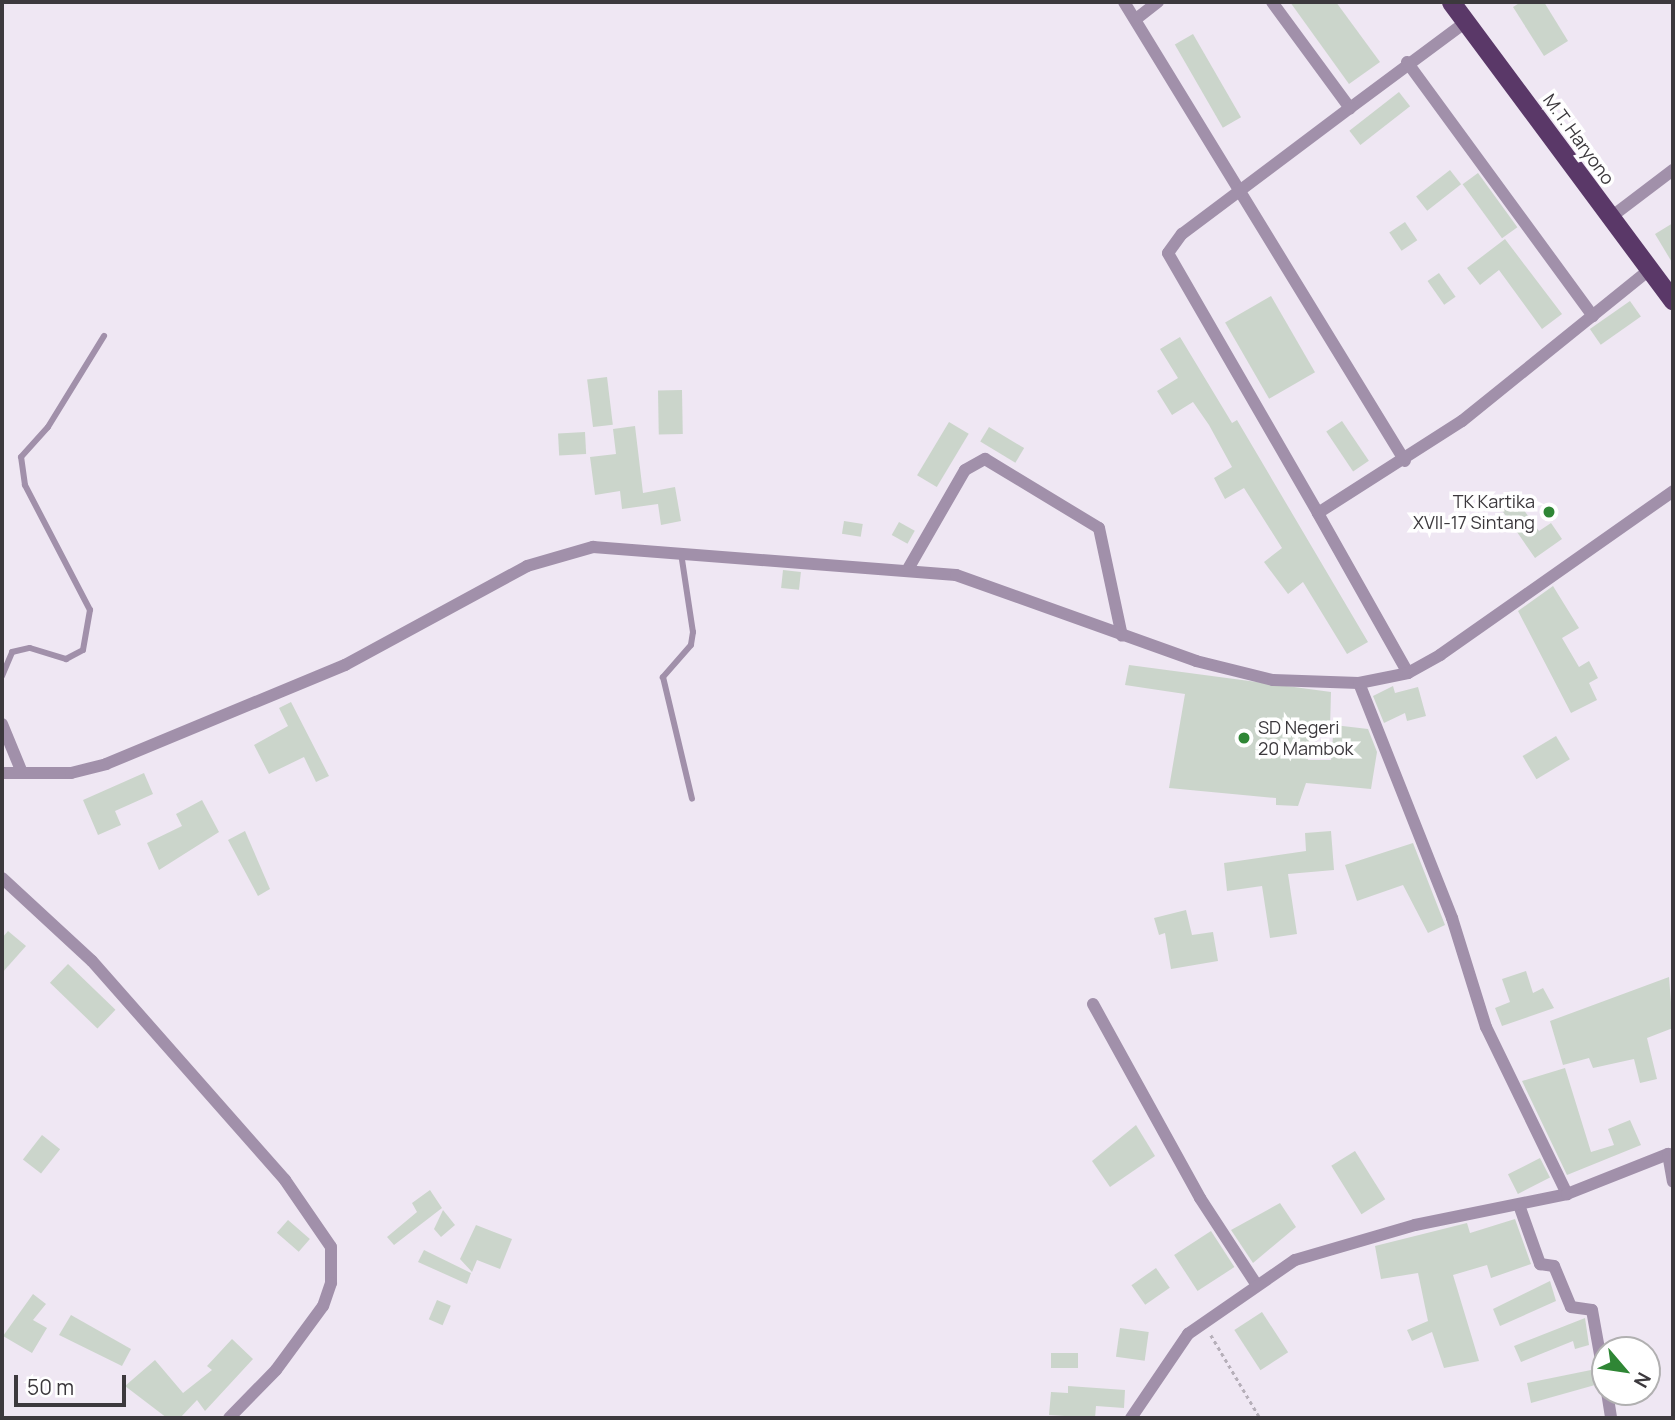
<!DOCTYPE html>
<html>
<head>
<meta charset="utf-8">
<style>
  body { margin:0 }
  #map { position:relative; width:1675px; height:1420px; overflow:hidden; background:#efe7f3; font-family:Manrope,sans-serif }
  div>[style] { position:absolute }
  .building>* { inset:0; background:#cbd5cb; transform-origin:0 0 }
  .path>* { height:2.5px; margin-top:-1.25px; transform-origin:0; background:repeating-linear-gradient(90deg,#b6afb9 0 3.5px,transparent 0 7px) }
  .service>* { height:6px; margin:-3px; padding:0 3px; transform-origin:3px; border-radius:3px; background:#a190aa }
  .minor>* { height:12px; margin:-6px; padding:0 6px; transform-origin:6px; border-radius:6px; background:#a190aa }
  .trunk>* { height:19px; margin:-9.5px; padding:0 9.5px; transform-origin:9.5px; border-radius:9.5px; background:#5a3868 }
  .dots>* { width:19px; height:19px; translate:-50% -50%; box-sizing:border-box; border:4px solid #fff; border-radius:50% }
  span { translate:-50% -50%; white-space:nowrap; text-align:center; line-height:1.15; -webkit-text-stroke:7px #fff; paint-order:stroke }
  .street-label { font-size:18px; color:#3c393d }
  .poi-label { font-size:18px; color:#3c393d }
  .right { translate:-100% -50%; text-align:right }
  .left { translate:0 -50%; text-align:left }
  .frame { position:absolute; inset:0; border:4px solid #3c393d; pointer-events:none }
  .north { position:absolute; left:1591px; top:1336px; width:70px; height:70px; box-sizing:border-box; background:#fff; border:2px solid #b1b0b1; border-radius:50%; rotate:119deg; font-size:19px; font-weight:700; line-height:28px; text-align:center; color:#3c393d }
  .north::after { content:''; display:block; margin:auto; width:24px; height:32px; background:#2f8635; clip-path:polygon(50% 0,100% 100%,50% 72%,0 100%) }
  .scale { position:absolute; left:14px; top:1375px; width:112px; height:32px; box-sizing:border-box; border:4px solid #3c393d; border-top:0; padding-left:9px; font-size:21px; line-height:24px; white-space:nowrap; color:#3c393d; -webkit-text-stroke:5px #fff; paint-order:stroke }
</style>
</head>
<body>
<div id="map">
  <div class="building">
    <i style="clip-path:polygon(1290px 2px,1336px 2px,1380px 62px,1349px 84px)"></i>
    <i style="clip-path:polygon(1521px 2px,1544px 2px,1568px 41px,1544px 56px,1513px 7px)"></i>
    <i style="left:1193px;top:34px;width:96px;height:21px;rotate:60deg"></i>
    <i style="left:1399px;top:92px;width:18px;height:63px;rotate:52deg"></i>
    <i style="left:1450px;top:170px;width:18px;height:43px;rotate:52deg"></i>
    <i style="left:1478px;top:173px;width:67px;height:19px;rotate:54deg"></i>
    <i style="left:1405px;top:222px;width:22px;height:19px;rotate:56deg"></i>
    <i style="clip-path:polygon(1673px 223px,1673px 264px,1655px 234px)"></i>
    <i style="clip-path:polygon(1505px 239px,1562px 314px,1542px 329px,1499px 270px,1480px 285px,1467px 268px)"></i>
    <i style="left:1439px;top:273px;width:29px;height:14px;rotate:55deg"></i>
    <i style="left:1271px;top:296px;width:88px;height:53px;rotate:60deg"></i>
    <i style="left:1630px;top:301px;width:19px;height:49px;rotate:55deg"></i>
    <i style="clip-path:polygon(1180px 337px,1232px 423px,1237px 420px,1368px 642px,1347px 654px,1303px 582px,1288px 594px,1264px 562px,1282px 548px,1244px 488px,1225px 499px,1214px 478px,1232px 467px,1209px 425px,1193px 402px,1172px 415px,1157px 391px,1178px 378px,1160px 349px)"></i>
    <i style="left:607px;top:377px;width:48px;height:20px;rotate:83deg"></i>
    <i style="left:682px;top:390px;width:44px;height:24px;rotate:89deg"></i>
    <i style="left:1342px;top:421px;width:48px;height:19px;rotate:56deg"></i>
    <i style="left:949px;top:422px;width:23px;height:62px;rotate:31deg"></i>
    <i style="clip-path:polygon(635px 426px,643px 493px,675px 487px,681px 521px,661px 525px,658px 504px,622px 509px,620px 491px,595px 495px,590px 457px,616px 454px,613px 429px)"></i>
    <i style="left:989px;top:427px;width:41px;height:17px;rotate:31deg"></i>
    <i style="left:585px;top:432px;width:22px;height:27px;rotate:87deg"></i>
    <i style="clip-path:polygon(1516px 499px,1539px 531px,1551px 523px,1562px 539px,1535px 558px,1501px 509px)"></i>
    <i style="left:844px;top:521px;width:19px;height:13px;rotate:9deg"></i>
    <i style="left:899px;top:522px;width:18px;height:15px;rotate:29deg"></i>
    <i style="left:783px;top:570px;width:18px;height:18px;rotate:6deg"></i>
    <i style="clip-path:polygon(1553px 586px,1579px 628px,1562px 638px,1579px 667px,1589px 661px,1598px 678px,1589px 683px,1597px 700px,1571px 713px,1518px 611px)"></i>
    <i style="clip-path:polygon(1129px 665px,1331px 692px,1330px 730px,1310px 730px,1308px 760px,1331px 760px,1334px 725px,1368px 729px,1377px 752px,1371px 789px,1306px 783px,1298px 806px,1276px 805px,1276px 798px,1169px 788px,1185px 694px,1125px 685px)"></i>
    <i style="clip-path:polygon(1393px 686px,1395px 693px,1418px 687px,1426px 716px,1407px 721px,1405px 713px,1384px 723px,1373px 696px)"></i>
    <i style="clip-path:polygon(291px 702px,329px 776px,316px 782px,304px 757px,269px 774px,254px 745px,288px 726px,279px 708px)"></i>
    <i style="left:1556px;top:736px;width:27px;height:39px;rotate:59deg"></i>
    <i style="clip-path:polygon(144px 773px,153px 794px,115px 811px,121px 825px,98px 835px,83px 800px)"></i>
    <i style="clip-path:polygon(202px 800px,219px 832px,159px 870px,147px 843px,182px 826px,176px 814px)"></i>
    <i style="clip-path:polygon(245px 831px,270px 889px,258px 896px,228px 840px)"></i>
    <i style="clip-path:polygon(1331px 831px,1334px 870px,1288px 874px,1297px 934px,1270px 938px,1262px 886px,1227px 891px,1224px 863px,1306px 851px,1305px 833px)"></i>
    <i style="clip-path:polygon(1413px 843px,1445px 925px,1428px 933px,1403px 885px,1357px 901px,1345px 865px)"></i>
    <i style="clip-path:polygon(1186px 910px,1192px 935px,1213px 932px,1218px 961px,1171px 969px,1165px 933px,1159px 935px,1154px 918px)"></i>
    <i style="clip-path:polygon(8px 931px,26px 946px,2px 973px,2px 938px)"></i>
    <i style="left:68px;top:964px;width:66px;height:26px;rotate:44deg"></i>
    <i style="clip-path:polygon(1526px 971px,1533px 993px,1543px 988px,1554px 1008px,1502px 1026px,1495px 1008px,1510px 1002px,1502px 979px)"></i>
    <i style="clip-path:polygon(1669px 977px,1673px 1028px,1647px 1038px,1657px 1079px,1640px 1083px,1634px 1059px,1593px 1068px,1589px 1058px,1563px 1065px,1550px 1021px)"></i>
    <i style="clip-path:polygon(1565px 1068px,1591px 1152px,1614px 1145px,1608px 1129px,1630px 1120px,1641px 1145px,1567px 1175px,1522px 1081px)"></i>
    <i style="clip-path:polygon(1136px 1125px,1155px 1156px,1110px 1187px,1092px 1161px)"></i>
    <i style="left:42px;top:1135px;width:23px;height:31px;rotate:38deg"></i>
    <i style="left:1355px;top:1151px;width:57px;height:28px;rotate:58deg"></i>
    <i style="left:1540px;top:1158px;width:22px;height:36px;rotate:63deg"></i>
    <i style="clip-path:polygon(430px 1190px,442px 1208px,394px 1245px,387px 1237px,417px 1212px,412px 1203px)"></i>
    <i style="clip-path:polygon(1280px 1203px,1296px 1227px,1253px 1263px,1231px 1230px)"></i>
    <i style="clip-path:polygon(443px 1210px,455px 1225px,441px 1237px,434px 1229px)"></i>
    <i style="clip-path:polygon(1515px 1219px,1531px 1264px,1491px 1278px,1487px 1265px,1453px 1275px,1479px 1361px,1444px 1368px,1432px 1332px,1412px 1341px,1407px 1330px,1428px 1321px,1418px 1273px,1381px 1279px,1375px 1246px,1467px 1223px,1470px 1233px)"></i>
    <i style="left:288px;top:1220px;width:29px;height:17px;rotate:41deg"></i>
    <i style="clip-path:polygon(476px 1225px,512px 1239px,500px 1269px,477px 1260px,472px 1272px,460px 1259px)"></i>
    <i style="left:1211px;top:1231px;width:43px;height:44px;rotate:57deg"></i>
    <i style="clip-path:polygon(424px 1250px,471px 1273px,467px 1284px,418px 1262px)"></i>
    <i style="left:1156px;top:1268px;width:24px;height:30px;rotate:55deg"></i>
    <i style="clip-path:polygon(1550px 1281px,1556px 1301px,1500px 1326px,1493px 1309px)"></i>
    <i style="clip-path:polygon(33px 1294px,46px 1304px,33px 1320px,47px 1328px,32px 1353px,3px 1336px)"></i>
    <i style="left:437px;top:1300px;width:15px;height:21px;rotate:23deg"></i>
    <i style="left:1262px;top:1312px;width:48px;height:33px;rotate:57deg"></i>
    <i style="clip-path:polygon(71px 1315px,131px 1349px,122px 1366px,59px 1335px)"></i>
    <i style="clip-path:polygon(1585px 1318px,1589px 1345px,1575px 1349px,1573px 1341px,1521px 1362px,1514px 1346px)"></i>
    <i style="left:1120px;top:1328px;width:29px;height:29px;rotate:8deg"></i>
    <i style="clip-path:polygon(232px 1339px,253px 1359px,205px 1411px,197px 1400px,180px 1418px,167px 1418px,125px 1386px,155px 1360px,183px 1393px,212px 1370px,207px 1366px)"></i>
    <i style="left:1051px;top:1353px;width:27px;height:15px"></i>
    <i style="clip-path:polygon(1591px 1370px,1595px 1385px,1531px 1403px,1527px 1383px)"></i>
    <i style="clip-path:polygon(1068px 1386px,1125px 1390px,1124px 1408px,1096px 1406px,1095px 1418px,1049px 1415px,1051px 1392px,1068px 1393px)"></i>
  </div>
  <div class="path">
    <i style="left:1211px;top:1335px;width:96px;rotate:59.4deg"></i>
  </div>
  <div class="service">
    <i style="left:681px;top:553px;width:80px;rotate:81.4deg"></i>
    <i style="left:693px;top:632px;width:13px;rotate:99deg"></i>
    <i style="left:691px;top:645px;width:43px;rotate:131.2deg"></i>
    <i style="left:663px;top:677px;width:125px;rotate:76.6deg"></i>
    <i style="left:2px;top:676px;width:26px;rotate:-67deg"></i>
    <i style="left:12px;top:652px;width:18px;rotate:-13deg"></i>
    <i style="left:30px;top:648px;width:38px;rotate:17deg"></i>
    <i style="left:66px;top:659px;width:19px;rotate:-28deg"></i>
    <i style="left:83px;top:650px;width:41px;rotate:-80.1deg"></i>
    <i style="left:90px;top:610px;width:141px;rotate:-117.5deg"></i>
    <i style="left:25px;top:485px;width:28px;rotate:-98deg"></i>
    <i style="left:21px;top:457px;width:40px;rotate:-48deg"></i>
    <i style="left:48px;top:427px;width:107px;rotate:-58.4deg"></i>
  </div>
  <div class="minor">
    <i style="left:1124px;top:2px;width:538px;rotate:58.53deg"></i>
    <i style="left:1272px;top:2px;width:132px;rotate:53.7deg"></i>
    <i style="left:1350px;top:108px;width:144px;rotate:-36.6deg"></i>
    <i style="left:1136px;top:19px;width:28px;rotate:-38deg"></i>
    <i style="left:1407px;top:62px;width:315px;rotate:53.8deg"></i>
    <i style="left:1611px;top:217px;width:78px;rotate:-37.2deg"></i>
    <i style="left:1318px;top:513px;width:300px;rotate:-120deg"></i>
    <i style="left:1168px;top:253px;width:24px;rotate:-54deg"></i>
    <i style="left:1182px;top:234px;width:210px;rotate:-36.9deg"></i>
    <i style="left:908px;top:569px;width:114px;rotate:-60.1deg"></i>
    <i style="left:965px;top:470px;width:23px;rotate:-29deg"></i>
    <i style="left:985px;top:459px;width:133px;rotate:31.2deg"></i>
    <i style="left:1099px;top:528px;width:110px;rotate:78deg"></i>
    <i style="left:1408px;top:673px;width:184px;rotate:-119.4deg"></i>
    <i style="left:1318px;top:513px;width:171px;rotate:-32.6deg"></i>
    <i style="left:1462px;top:421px;width:240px;rotate:-38.9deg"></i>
    <i style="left:1359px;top:683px;width:253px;rotate:68.4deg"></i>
    <i style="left:1452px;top:918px;width:114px;rotate:72.7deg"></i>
    <i style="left:1486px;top:1027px;width:186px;rotate:64.1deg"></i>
    <i style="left:2px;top:724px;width:50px;rotate:67.6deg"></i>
    <i style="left:2px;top:773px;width:69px"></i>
    <i style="left:71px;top:773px;width:36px;rotate:-14deg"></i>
    <i style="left:106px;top:764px;width:259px;rotate:-22.5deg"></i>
    <i style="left:345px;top:665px;width:207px;rotate:-28.5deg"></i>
    <i style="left:527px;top:566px;width:69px;rotate:-16.1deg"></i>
    <i style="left:593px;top:547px;width:364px;rotate:4.4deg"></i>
    <i style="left:956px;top:575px;width:255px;rotate:19.7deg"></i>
    <i style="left:1196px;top:661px;width:79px;rotate:13.9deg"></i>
    <i style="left:1273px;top:680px;width:86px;rotate:2deg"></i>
    <i style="left:1359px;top:683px;width:50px;rotate:-11.5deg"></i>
    <i style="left:1408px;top:673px;width:37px;rotate:-29deg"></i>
    <i style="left:1440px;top:655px;width:285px;rotate:-35.1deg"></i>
    <i style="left:2px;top:878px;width:122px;rotate:42.7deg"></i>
    <i style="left:92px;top:961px;width:292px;rotate:48.6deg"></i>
    <i style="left:285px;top:1180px;width:81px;rotate:55.5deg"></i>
    <i style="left:331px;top:1247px;width:36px;rotate:90deg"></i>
    <i style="left:331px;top:1283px;width:24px;rotate:109deg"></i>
    <i style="left:323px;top:1306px;width:79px;rotate:126.3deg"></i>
    <i style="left:276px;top:1370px;width:67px;rotate:134.4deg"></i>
    <i style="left:1093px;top:1004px;width:222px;rotate:61.1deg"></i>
    <i style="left:1200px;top:1198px;width:103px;rotate:56.9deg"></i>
    <i style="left:1519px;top:1205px;width:63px;rotate:70.4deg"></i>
    <i style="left:1540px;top:1264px;width:14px;rotate:8deg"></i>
    <i style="left:1554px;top:1266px;width:44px;rotate:67.5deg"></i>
    <i style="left:1571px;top:1307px;width:21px;rotate:8deg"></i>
    <i style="left:1592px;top:1310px;width:73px;rotate:79.8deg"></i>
    <i style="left:1607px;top:1392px;width:26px;rotate:81deg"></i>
    <i style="left:1131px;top:1418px;width:102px;rotate:-55.8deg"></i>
    <i style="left:1188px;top:1334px;width:130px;rotate:-34.7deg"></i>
    <i style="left:1295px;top:1260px;width:125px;rotate:-16.3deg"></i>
    <i style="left:1415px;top:1225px;width:155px;rotate:-11.5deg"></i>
    <i style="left:1567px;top:1194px;width:109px;rotate:-21.6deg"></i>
    <i style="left:1668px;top:1154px;width:28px;rotate:80deg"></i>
  </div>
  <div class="trunk">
    <i style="left:1451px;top:2px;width:372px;rotate:53.4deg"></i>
  </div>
  <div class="dots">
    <i style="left:1549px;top:512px;background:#2f8635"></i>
    <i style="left:1244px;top:738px;background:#2f8635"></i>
  </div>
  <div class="street-label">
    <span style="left:1579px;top:139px;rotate:54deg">M.T. Haryono</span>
  </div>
  <div class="poi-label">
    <span class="right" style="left:1535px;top:512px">TK Kartika<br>XVII-17 Sintang</span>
    <span class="left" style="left:1258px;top:738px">SD Negeri<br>20 Mambok</span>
  </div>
  <div class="frame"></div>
  <div class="north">N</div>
  <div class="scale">50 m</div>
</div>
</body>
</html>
